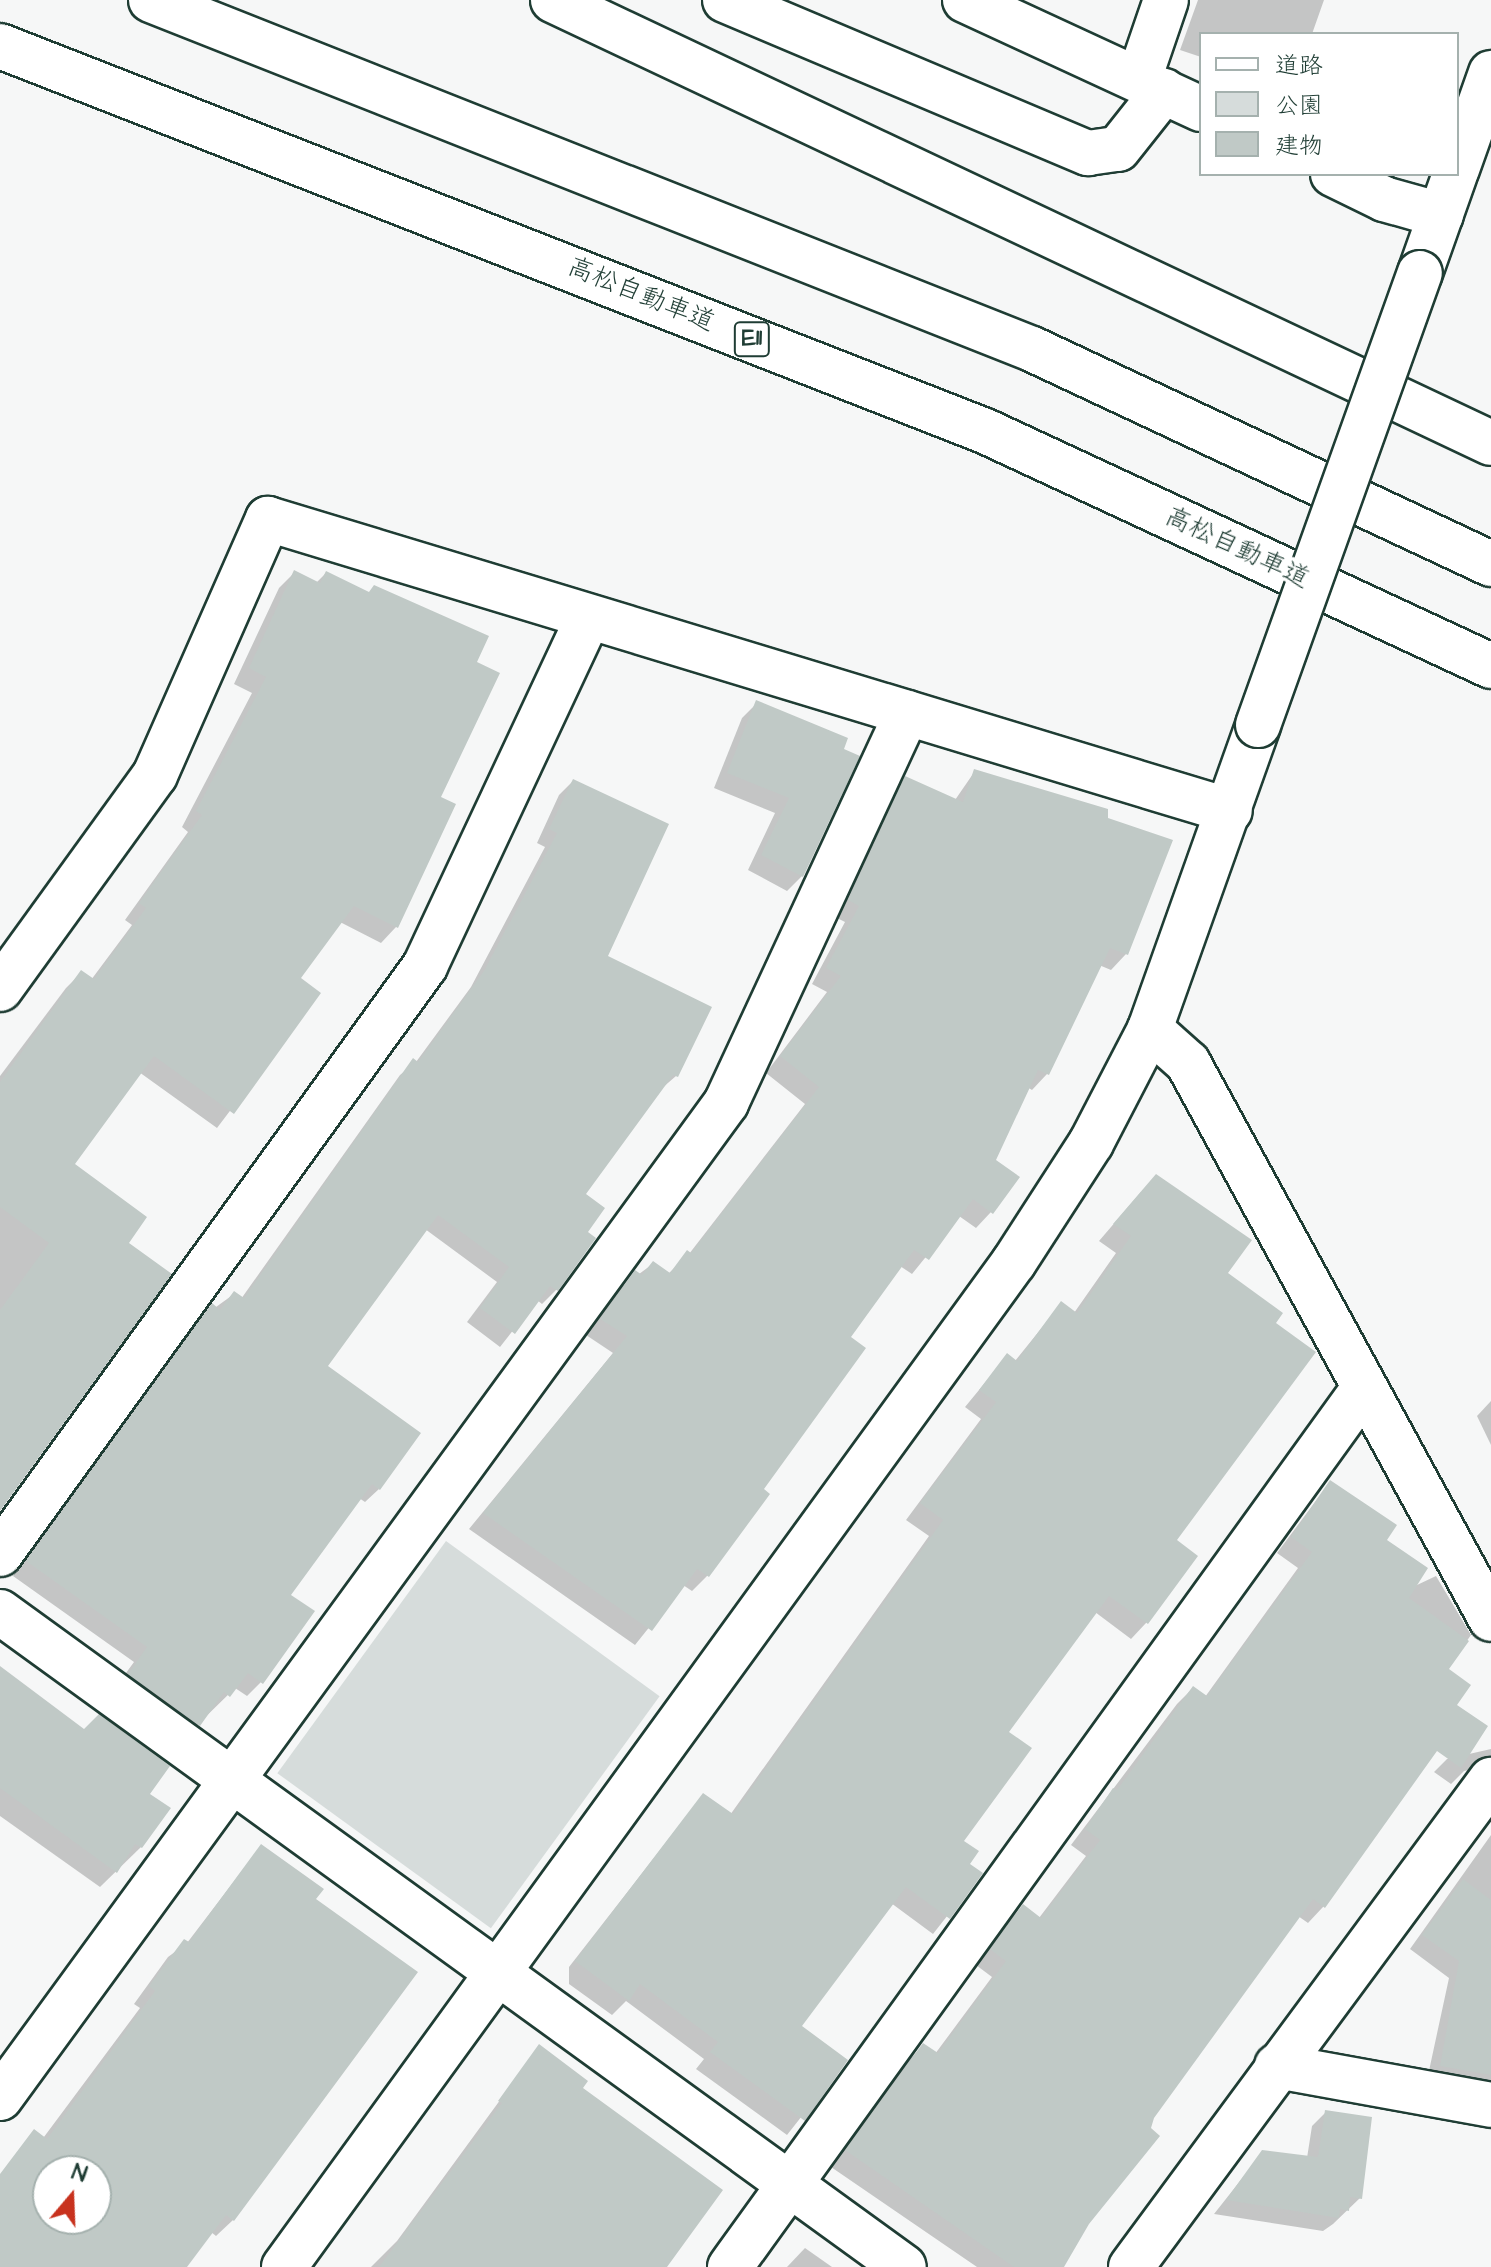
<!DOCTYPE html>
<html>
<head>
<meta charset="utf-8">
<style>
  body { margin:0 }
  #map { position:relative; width:1491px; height:2267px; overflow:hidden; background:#f6f7f7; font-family:"Architects Daughter","Klee One",sans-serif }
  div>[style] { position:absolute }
  .green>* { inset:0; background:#d6dcdb; transform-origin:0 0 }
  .shadow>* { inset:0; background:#0003 }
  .building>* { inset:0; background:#c0c9c6 }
  .roads { filter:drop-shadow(2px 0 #1f3d34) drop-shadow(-2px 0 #1f3d34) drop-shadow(0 2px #1f3d34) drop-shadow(0 -2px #1f3d34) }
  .minor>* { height:44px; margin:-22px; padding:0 22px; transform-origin:22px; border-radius:22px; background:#fff }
  .tertiary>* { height:44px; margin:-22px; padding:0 22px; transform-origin:22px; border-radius:22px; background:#fff }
  .motorway>* { height:44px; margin:-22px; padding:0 22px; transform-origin:22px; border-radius:22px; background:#fff }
  .bridges { filter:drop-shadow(2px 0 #1f3d34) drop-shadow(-2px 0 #1f3d34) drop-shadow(0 2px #1f3d34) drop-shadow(0 -2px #1f3d34) }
  .tertiary-bridge>* { height:44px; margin:-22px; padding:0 22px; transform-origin:22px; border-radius:22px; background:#fff }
  span { translate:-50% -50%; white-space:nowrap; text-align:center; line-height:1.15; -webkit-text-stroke:7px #fff; paint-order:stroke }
  .shield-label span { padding:2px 6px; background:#fff; border:2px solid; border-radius:6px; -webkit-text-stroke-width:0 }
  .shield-label { font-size:24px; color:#1f3d34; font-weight:700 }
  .street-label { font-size:26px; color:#1f3d34 }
  .legend { position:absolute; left:1199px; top:32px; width:260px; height:144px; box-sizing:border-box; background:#fff; border:2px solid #a5b1ae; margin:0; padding:10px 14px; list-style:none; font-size:24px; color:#1f3d34 }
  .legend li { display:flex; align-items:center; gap:16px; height:40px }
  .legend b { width:40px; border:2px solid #a5b1ae }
  .north { position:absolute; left:32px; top:2155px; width:80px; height:80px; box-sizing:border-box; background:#fff; border:2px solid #a5b1ae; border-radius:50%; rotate:19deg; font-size:22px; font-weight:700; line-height:32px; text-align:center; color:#1f3d34 }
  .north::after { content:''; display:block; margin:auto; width:28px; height:36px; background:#c8321e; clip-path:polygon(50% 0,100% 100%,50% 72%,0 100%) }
</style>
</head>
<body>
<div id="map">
  <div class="green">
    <i style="left:446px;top:1541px;width:264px;height:287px;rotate:36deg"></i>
  </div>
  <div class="shadow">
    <i style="clip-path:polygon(1198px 0,1324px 0,1312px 34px,1201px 34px,1201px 57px,1180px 50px)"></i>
    <i style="clip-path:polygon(295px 572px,316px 583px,326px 573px,474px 663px,438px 798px,453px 805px,396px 927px,381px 943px,340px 922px,298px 979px,319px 993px,217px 1128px,139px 1072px,72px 1165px,126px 1243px,0 1508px,0 1076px,66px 988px,81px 973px,91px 980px,132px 925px,125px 920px,188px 832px,182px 827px,252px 693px,234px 684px,279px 588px)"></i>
    <i style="clip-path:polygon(757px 703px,845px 739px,802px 876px,787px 891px,748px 870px,775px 813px,714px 788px,742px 718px)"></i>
    <i style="clip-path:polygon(975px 771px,1126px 954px,1111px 970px,1099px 965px,1047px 1074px,1032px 1090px,1027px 1087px,993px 1161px,991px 1212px,976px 1228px,959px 1216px,912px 1274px,900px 1266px,848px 1337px,761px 1489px,767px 1494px,707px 1576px,692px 1591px,683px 1585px,635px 1645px,469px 1529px,613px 1353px,586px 1335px,620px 1288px,654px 1263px,668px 1274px,689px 1254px,805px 1104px,766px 1073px,827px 992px,812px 984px,845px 922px,833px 916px,890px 794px,906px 778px,955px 800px)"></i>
    <i style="clip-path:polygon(573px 781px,605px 956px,676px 1076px,661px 1089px,584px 1195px,586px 1232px,594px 1239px,556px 1290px,542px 1304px,537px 1300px,500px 1347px,467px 1322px,497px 1282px,425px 1229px,325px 1366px,379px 1489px,365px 1502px,359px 1498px,288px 1595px,261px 1682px,247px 1696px,235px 1688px,184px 1738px,115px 1688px,134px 1662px,13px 1576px,198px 1320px,234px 1294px,241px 1299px,400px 1075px,416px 1062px,471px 987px,545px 847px,537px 843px,559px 795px)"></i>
    <i style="clip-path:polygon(1141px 1192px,1225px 1273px,1174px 1541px,1146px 1623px,1131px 1639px,1095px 1612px,1007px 1732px,962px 1841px,967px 1864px,980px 1874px,933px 1934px,891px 1903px,800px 2027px,846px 2060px,787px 2135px,696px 2069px,704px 2059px,626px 2001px,612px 2015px,569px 1984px,569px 1967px,703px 1795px,730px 1815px,929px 1536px,906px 1520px,981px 1419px,965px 1407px,1007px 1356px,1015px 1361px,1061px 1304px,1074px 1313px,1116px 1253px,1099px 1241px)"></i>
    <i style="clip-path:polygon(1491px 1401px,1491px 1445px,1477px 1416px)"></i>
    <i style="clip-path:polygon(1330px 1482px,1324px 1629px,1436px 1576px,1471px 1635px,1446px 1670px,1453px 1700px,1426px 1764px,1323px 1907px,1308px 1923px,1298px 1916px,1152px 2117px,1061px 2267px,977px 2267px,831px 2167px,908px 2061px,924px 2045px,935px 2054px,992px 1977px,976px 1965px,1008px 1922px,1023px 1906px,1039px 1918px,1086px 1856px,1071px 1845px,1177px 1704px,1193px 1688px,1205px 1697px,1298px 1568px,1277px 1553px)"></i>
    <i style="clip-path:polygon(0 1669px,141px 1847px,100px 1887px,0 1816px)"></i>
    <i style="clip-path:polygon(1491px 1749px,1491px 1777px,1480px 1768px,1464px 1771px,1451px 1784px,1434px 1772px,1447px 1759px)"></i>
    <i style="clip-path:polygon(1491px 1835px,1491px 2090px,1427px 2080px,1449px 1978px,1410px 1949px)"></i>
    <i style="clip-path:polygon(evenodd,261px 1846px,314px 1900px,233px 2220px,216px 2236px,211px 2232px,185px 2267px,0 2267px,0 2196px,140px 2008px,134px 2004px,168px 1957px,187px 1943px,261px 1846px,48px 2171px,96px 2171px,96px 2219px,48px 2219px,48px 2171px)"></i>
    <i style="clip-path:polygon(539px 2047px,580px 2088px,664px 2267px,371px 2267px,397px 2241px)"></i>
    <i style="clip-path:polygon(1326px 2112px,1360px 2198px,1333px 2224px,1323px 2231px,1214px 2214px,1263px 2152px,1307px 2158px,1312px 2126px)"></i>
    <i style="clip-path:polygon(805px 2248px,832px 2267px,787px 2267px)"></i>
  </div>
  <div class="building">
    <i style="clip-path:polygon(294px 570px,320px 583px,326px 571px,369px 592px,374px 585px,489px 636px,477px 662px,500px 673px,441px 797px,456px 804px,398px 928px,354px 906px,301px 978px,321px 993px,234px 1114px,154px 1056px,75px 1164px,147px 1217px,129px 1243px,172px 1274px,0 1511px,0 1310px,49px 1243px,0 1207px,0 1082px,81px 970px,94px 979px,146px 908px,139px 903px,202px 815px,196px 811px,266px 677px,249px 668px)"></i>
    <i style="clip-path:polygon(756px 700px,848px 738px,844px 749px,860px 756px,803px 877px,761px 855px,789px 798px,727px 773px)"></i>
    <i style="clip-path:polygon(974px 769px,1108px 809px,1108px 818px,1173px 840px,1128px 955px,1110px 948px,1049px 1075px,1038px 1070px,996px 1160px,1020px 1177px,993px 1214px,973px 1199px,929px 1260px,914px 1250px,851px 1337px,866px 1348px,764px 1489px,770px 1494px,709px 1577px,697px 1569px,652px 1631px,483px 1513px,627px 1336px,600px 1319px,635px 1270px,642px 1275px,653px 1261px,670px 1273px,687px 1250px,691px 1253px,819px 1087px,780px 1056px,841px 976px,826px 968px,859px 906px,848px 900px,905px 776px,963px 802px)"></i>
    <i style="clip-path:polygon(573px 779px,669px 824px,608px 956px,712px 1007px,678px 1077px,673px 1075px,586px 1194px,605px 1208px,588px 1232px,596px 1238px,558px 1291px,550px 1286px,515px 1334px,480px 1308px,509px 1267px,438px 1215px,328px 1366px,421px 1433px,380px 1490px,372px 1484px,291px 1595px,315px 1611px,263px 1684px,248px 1673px,230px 1697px,224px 1692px,200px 1726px,128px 1674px,147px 1647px,26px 1561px,212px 1303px,220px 1310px,234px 1291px,244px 1298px,413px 1058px,418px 1062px,484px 971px,557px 833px,549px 829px)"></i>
    <i style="clip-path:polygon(1156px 1174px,1252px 1240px,1228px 1273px,1283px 1313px,1276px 1323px,1316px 1352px,1177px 1540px,1198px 1556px,1148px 1624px,1109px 1596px,1009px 1732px,1032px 1748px,964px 1841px,979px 1851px,970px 1864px,983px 1873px,950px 1919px,906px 1887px,802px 2026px,848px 2060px,805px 2121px,710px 2052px,718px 2042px,640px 1984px,629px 2001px,575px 1961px,703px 1793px,733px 1814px,943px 1520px,920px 1503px,996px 1402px,979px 1390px,1007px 1353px,1017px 1361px,1061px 1301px,1077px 1313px,1131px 1236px,1113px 1224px)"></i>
    <i style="clip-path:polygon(1330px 1480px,1397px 1525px,1387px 1540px,1428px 1568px,1409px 1598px,1469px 1641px,1449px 1669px,1471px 1685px,1457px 1705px,1488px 1726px,1461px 1768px,1437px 1751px,1325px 1908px,1313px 1899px,1154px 2118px,1151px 2128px,1160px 2136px,1089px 2224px,1064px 2267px,1014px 2267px,845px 2150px,923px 2043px,938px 2053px,1006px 1961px,990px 1949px,1023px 1904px,1041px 1918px,1100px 1840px,1085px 1829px,1113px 1788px,1117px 1790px,1193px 1686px,1207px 1696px,1312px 1552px,1291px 1537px)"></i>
    <i style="clip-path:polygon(0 1666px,84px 1729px,99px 1714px,170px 1766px,150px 1794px,171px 1808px,142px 1848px,135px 1844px,117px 1873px,0 1788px)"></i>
    <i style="clip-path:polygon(evenodd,261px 1844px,324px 1889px,316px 1899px,418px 1972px,234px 2221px,226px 2215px,187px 2267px,0 2267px,0 2174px,34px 2129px,47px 2139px,155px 1991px,149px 1986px,184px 1939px,189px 1942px,261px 1844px,48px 2171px,96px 2171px,96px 2219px,48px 2219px,48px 2171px)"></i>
    <i style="clip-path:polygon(1463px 1879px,1491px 1900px,1491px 2075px,1440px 2066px,1459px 1961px,1422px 1935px)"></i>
    <i style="clip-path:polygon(539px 2044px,588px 2081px,583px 2088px,723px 2190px,667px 2267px,379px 2267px,502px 2103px,498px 2101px)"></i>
    <i style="clip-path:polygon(1325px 2110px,1372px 2117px,1362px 2199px,1350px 2197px,1349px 2211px,1340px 2209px,1339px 2218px,1226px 2200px,1262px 2150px,1318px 2157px)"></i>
  </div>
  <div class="roads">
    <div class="minor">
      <i style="left:725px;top:0;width:394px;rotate:22.9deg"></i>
      <i style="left:1088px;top:153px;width:30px;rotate:-8deg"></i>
      <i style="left:1118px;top:149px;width:74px;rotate:-51.6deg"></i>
      <i style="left:965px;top:0;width:260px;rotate:24.8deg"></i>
      <i style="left:1139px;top:79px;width:83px;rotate:-71.1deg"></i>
      <i style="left:1333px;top:174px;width:57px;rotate:26.1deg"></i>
      <i style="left:1384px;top:199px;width:59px;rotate:15.7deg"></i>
      <i style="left:0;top:989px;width:264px;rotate:-54.1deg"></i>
      <i style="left:155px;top:775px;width:280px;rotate:-66.2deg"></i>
      <i style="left:268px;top:519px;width:1005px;rotate:16.88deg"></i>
      <i style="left:1150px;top:1029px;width:51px;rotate:41.8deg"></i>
      <i style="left:1188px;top:1063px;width:633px;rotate:61.41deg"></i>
      <i style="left:0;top:1554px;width:726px;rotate:-54.14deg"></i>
      <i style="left:425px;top:966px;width:384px;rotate:-64.9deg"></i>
      <i style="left:0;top:1612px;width:1116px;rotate:35.93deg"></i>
      <i style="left:1277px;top:2066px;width:218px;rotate:10.3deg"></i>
      <i style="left:0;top:2098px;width:1232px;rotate:-53.88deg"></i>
      <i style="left:726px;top:1103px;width:430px;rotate:-65.1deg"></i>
      <i style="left:730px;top:2267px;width:1080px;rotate:-54.19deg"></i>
      <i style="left:1131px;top:2267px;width:606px;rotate:-53.53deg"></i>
    </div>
    <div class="tertiary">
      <i style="left:553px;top:0;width:1037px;rotate:25.28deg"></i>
      <i style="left:1457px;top:169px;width:102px;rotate:-70.5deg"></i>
      <i style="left:1420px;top:273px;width:105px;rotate:-70.5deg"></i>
      <i style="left:284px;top:2267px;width:1242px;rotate:-54.01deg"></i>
      <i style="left:1014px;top:1262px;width:142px;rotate:-57.1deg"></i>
      <i style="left:1091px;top:1143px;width:128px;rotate:-62.6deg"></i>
      <i style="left:1150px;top:1029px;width:323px;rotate:-70.4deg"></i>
    </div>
    <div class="motorway">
      <i style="left:151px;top:0;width:948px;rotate:21.61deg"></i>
      <i style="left:1032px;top:349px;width:507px;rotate:25.1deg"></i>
      <i style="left:0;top:46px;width:1058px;rotate:21.35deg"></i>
      <i style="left:985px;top:431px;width:558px;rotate:24.91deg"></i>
    </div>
  </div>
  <div class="bridges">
    <div class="tertiary-bridge">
      <i style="left:1258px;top:725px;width:480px;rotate:-70.3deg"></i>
    </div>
  </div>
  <div class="shield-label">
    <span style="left:752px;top:339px">E11</span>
  </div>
  <div class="street-label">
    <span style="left:641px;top:295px;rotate:22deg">高松自動車道</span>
    <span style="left:1237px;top:548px;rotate:25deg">高松自動車道</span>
  </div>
  <ul class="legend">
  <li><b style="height:10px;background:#fff"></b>道路</li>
  <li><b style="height:22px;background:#d6dcdb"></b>公園</li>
  <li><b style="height:22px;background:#c0c9c6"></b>建物</li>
  </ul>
  <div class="north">N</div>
</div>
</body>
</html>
